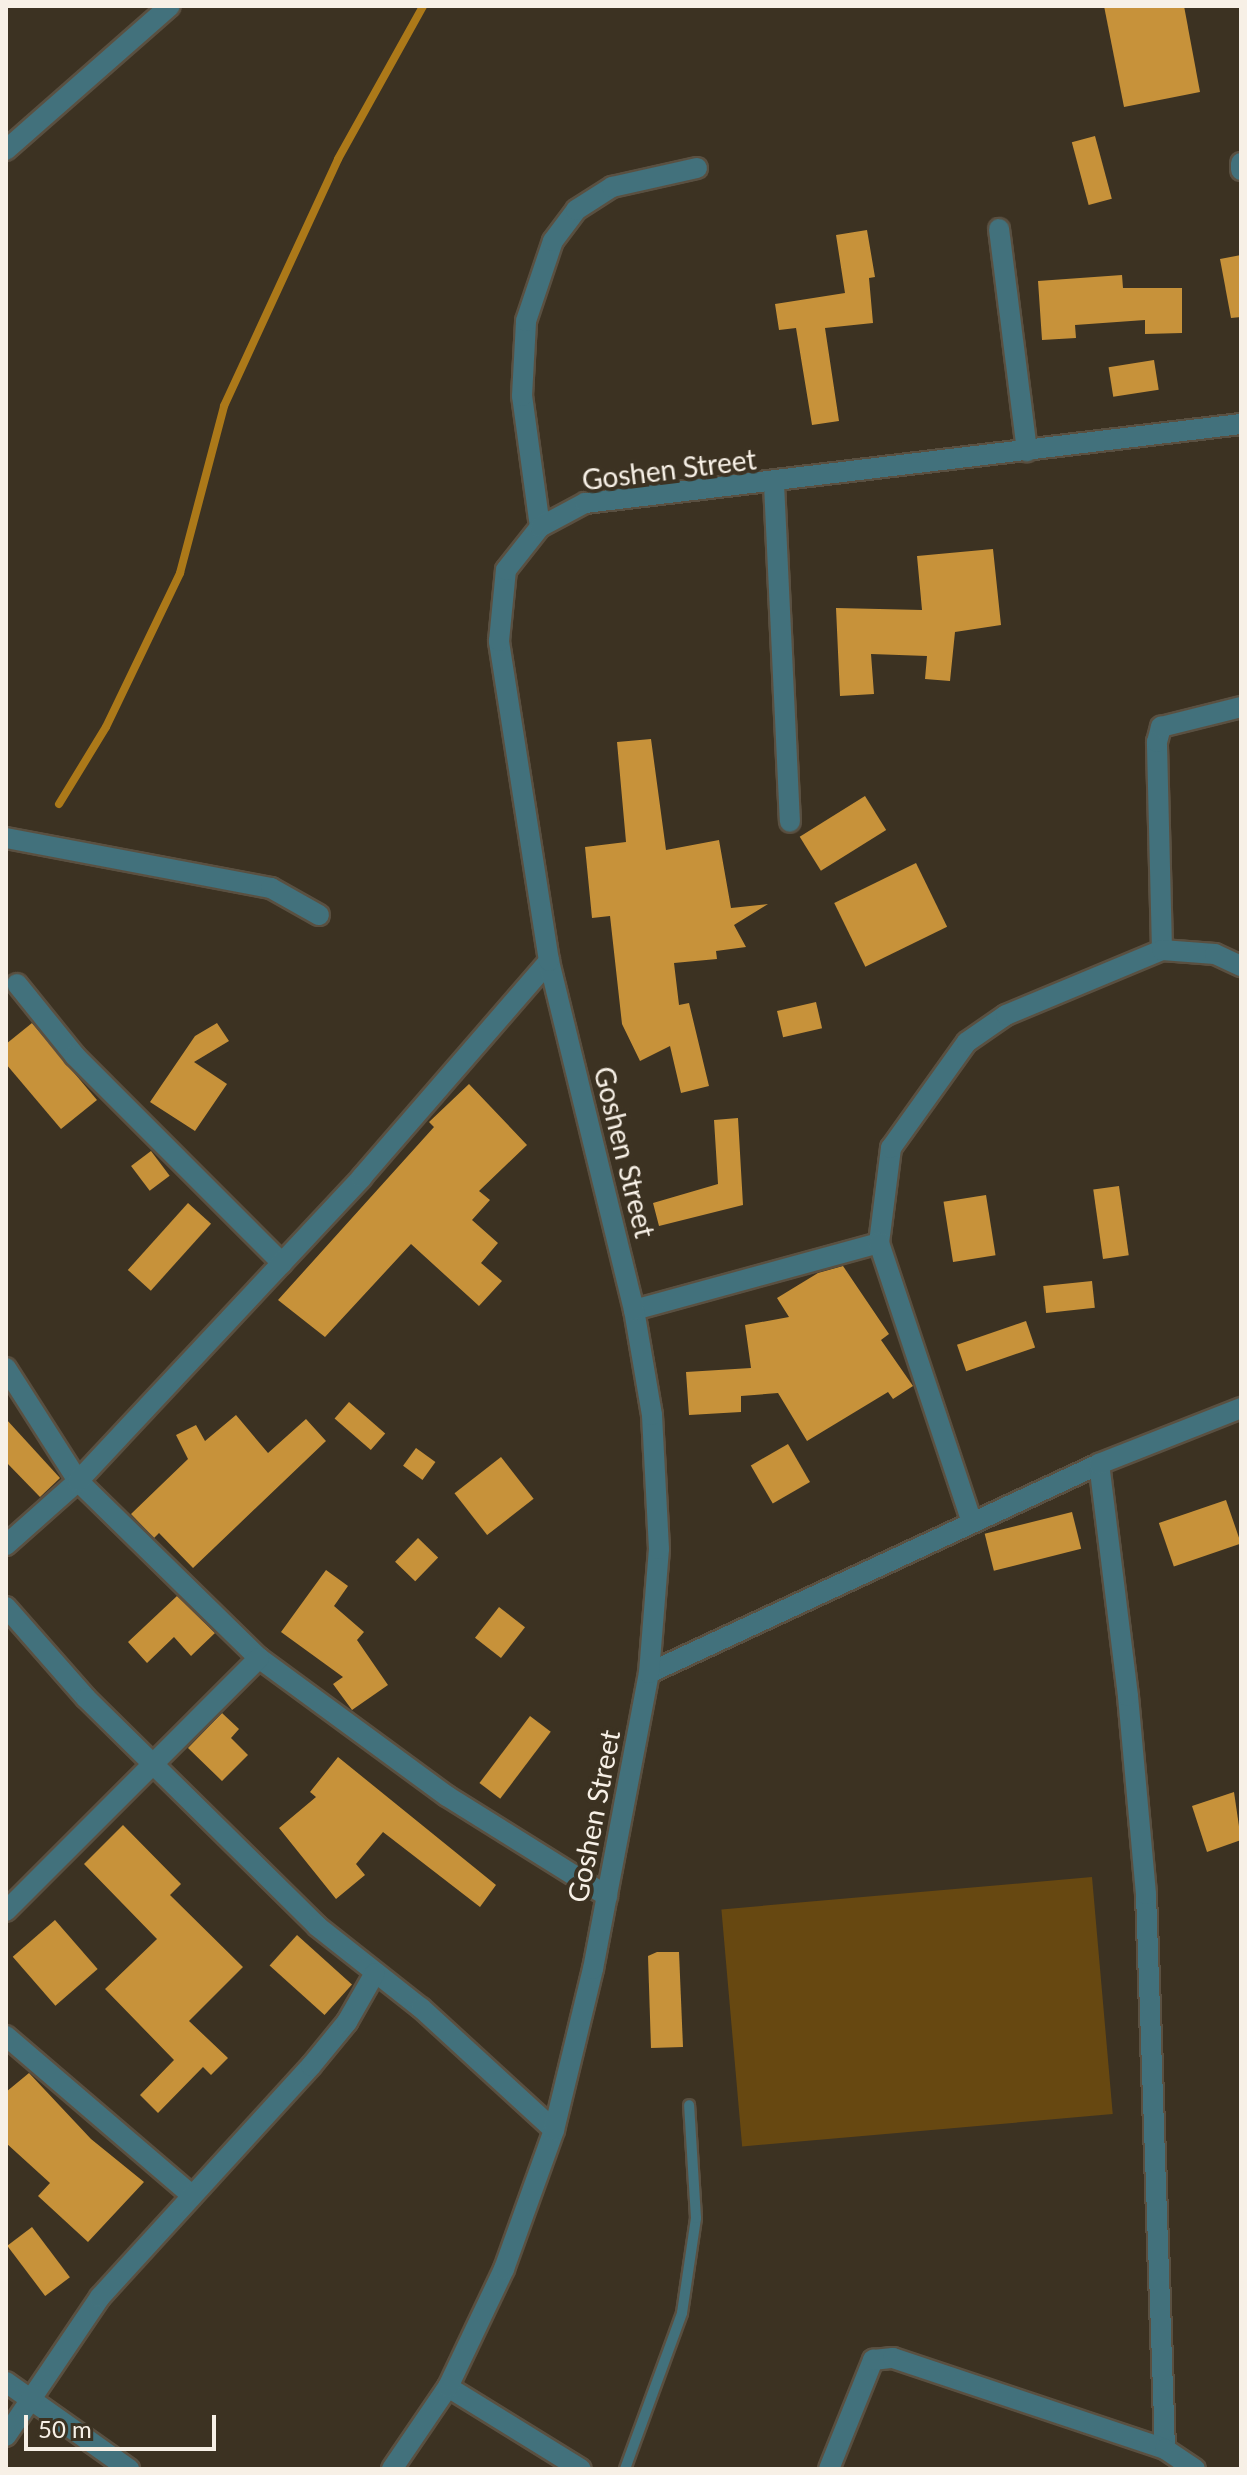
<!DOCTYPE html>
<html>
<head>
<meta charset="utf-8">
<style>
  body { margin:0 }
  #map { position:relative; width:1247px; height:2475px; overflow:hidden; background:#3c3222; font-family:Lato,sans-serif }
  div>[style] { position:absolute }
  .green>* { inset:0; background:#674811; transform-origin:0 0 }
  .stream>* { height:8px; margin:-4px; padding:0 4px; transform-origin:4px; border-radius:4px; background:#ac7919 }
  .building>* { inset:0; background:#c7923a; transform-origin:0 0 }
  .roads { filter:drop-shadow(2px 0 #5a5041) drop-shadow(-2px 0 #5a5041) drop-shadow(0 2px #5a5041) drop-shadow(0 -2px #5a5041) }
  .service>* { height:10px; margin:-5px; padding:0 5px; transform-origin:5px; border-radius:5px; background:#42717c }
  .minor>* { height:20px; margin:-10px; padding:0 10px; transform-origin:10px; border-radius:10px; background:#42717c }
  span { translate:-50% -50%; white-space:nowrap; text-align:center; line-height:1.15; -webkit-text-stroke:8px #3c3222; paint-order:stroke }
  .street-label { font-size:28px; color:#f7f0e6 }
  .frame { position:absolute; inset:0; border:8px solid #f7f0e6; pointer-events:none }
  .scale { position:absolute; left:24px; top:2415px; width:192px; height:36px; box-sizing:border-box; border:4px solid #f7f0e6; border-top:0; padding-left:10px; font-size:24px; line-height:28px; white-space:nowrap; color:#f7f0e6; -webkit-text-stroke:6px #3c3222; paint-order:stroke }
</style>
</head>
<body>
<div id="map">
  <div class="green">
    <i style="left:1092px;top:1877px;width:238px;height:372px;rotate:85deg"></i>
  </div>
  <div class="stream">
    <i style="left:59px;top:804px;width:90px;rotate:-58.6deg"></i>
    <i style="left:106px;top:727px;width:171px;rotate:-64.3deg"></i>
    <i style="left:180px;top:573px;width:173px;rotate:-75.2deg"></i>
    <i style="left:224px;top:406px;width:272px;rotate:-65.2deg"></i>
    <i style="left:338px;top:159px;width:175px;rotate:-60.9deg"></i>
  </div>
  <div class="building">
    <i style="clip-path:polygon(1104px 6px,1184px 6px,1200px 92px,1124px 107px)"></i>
    <i style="left:1095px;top:136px;width:65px;height:24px;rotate:75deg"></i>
    <i style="clip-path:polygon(867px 230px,875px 277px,869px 278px,873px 323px,825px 328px,839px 421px,812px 425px,796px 328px,779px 330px,775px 304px,845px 293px,836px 235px)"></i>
    <i style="clip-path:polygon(1241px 255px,1241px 317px,1231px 318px,1220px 259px)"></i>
    <i style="clip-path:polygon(1122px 275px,1123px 288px,1182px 288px,1182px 333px,1145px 334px,1145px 320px,1075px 325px,1076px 338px,1042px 340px,1038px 281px)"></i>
    <i style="left:1154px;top:360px;width:30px;height:46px;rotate:81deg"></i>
    <i style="clip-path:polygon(993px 549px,1001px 625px,955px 632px,950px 681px,925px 679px,927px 656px,871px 654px,874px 694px,840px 696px,836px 608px,922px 610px,917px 556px)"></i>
    <i style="clip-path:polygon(651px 739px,666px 850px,719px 840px,731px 908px,768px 904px,734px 925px,746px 947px,716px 951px,717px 959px,674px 963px,679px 1005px,689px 1003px,709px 1086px,681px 1093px,670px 1046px,640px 1061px,622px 1024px,610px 916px,592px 918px,585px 847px,626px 842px,617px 742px)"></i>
    <i style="left:865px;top:796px;width:40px;height:77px;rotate:58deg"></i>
    <i style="left:916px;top:863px;width:71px;height:91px;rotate:64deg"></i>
    <i style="left:816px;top:1002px;width:27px;height:40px;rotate:77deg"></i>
    <i style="clip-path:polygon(32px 1023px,97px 1100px,61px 1129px,6px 1064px,6px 1044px)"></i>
    <i style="clip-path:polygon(217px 1023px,229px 1041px,194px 1062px,227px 1084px,195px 1131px,150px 1102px,195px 1036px)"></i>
    <i style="clip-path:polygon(469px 1084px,527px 1145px,479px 1191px,490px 1200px,472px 1220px,498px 1243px,481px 1263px,502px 1281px,479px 1306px,411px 1244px,325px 1337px,278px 1300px,434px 1127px,429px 1122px)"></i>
    <i style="clip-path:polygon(738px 1118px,743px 1205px,659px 1226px,653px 1203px,718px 1184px,714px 1120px)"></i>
    <i style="left:151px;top:1151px;width:31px;height:25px;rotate:53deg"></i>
    <i style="left:1119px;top:1186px;width:70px;height:26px;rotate:82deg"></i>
    <i style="left:986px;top:1195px;width:61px;height:43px;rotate:81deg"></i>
    <i style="left:188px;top:1203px;width:31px;height:90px;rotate:42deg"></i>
    <i style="clip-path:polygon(843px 1266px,889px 1334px,881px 1340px,913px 1386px,893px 1399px,888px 1392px,807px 1441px,778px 1393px,741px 1396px,741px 1412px,689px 1415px,686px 1372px,751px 1368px,745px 1325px,789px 1317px,777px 1298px,818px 1273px)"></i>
    <i style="left:1092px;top:1281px;width:27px;height:49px;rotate:84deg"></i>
    <i style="left:1026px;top:1321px;width:28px;height:73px;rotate:71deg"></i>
    <i style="left:349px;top:1402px;width:48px;height:22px;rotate:41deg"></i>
    <i style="clip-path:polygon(236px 1415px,268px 1453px,306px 1419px,326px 1441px,193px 1568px,159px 1533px,154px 1538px,131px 1514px,188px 1459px,176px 1435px,196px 1425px,205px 1441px)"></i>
    <i style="clip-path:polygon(6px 1419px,60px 1478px,40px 1497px,6px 1462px)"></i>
    <i style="left:788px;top:1444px;width:44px;height:43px;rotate:60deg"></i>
    <i style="left:416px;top:1448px;width:24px;height:22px;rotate:36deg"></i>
    <i style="left:501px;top:1457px;width:53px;height:59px;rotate:52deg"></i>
    <i style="left:1226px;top:1500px;width:46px;height:71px;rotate:71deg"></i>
    <i style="left:1072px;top:1512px;width:38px;height:90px;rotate:76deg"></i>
    <i style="left:418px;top:1538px;width:28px;height:33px;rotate:44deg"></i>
    <i style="clip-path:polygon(326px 1570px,348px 1586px,334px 1606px,364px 1632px,357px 1640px,388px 1685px,352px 1710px,333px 1684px,343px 1677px,281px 1632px)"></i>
    <i style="clip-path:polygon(177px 1596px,215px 1633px,191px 1656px,174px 1637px,147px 1663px,128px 1642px)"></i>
    <i style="left:499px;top:1607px;width:33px;height:39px;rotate:38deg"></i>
    <i style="clip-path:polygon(222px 1713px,239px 1729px,231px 1738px,248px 1755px,222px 1781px,188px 1748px)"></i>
    <i style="left:530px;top:1716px;width:26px;height:84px;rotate:37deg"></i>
    <i style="clip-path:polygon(338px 1757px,496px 1885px,480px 1907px,383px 1832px,356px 1864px,365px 1875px,336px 1899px,279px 1828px,316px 1797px,310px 1792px)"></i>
    <i style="clip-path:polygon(1234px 1792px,1241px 1840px,1207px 1852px,1192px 1806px)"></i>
    <i style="clip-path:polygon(123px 1825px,181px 1884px,170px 1895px,243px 1967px,189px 2021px,228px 2058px,211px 2075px,203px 2067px,158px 2113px,140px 2095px,174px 2060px,105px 1989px,157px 1939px,84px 1864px)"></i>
    <i style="left:55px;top:1920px;width:65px;height:56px;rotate:49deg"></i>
    <i style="left:297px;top:1935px;width:74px;height:41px;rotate:42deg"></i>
    <i style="clip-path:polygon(657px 1952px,679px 1952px,683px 2047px,651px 2048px,648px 1956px)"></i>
    <i style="clip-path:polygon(29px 2073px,91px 2139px,144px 2182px,88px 2242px,38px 2196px,50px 2183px,6px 2143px,6px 2092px)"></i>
    <i style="left:32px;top:2227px;width:63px;height:31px;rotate:53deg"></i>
  </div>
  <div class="roads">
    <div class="service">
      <i style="left:625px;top:2469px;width:166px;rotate:-69.9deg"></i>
      <i style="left:682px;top:2313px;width:96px;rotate:-81.6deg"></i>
      <i style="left:696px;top:2218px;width:113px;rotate:-93.5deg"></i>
    </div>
    <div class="minor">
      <i style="left:6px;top:150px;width:218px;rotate:-41.3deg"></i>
      <i style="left:1241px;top:163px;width:7px;rotate:90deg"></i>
      <i style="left:999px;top:229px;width:224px;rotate:82.8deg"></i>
      <i style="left:774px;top:484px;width:338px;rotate:87.3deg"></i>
      <i style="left:540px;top:527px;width:132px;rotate:-97.8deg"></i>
      <i style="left:522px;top:396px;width:75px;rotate:-86.9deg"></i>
      <i style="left:526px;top:321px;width:84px;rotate:-71.4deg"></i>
      <i style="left:553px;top:241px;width:39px;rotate:-53deg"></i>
      <i style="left:576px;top:210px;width:43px;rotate:-32.6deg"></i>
      <i style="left:612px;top:187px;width:87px;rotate:-12.6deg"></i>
      <i style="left:6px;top:838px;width:270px;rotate:10.7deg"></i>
      <i style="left:271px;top:888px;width:55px;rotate:29.4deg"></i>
      <i style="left:1162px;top:950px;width:208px;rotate:-91.4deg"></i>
      <i style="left:1157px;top:742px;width:16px;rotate:-75deg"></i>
      <i style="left:1161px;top:727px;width:82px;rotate:-14deg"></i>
      <i style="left:17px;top:984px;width:92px;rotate:51.1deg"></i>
      <i style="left:75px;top:1056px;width:293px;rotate:45deg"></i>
      <i style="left:879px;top:1243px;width:96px;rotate:-82.8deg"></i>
      <i style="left:891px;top:1148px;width:130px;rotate:-54.4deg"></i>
      <i style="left:967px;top:1042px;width:47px;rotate:-34.7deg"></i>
      <i style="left:1006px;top:1015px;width:169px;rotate:-22.6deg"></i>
      <i style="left:1162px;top:950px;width:53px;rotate:4.3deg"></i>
      <i style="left:1215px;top:954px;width:29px;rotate:25deg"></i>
      <i style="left:634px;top:1310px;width:254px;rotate:-15.3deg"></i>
      <i style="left:879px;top:1243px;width:292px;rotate:71.6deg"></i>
      <i style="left:6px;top:1368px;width:134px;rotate:57.5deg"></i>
      <i style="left:78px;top:1481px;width:253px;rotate:44.4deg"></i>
      <i style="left:259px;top:1658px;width:233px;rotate:36.3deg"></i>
      <i style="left:447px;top:1796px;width:189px;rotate:32deg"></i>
      <i style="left:6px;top:1545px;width:96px;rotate:-41.6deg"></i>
      <i style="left:78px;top:1481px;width:416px;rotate:-46.9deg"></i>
      <i style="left:362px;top:1177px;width:286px;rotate:-49.1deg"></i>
      <i style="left:6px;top:1607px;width:121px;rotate:48.7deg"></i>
      <i style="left:86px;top:1698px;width:325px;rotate:44.6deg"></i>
      <i style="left:317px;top:1926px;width:132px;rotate:38.3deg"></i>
      <i style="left:421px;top:2008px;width:180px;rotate:42.5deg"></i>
      <i style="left:649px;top:1673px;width:496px;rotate:-24.9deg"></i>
      <i style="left:6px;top:1911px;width:358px;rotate:-45deg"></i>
      <i style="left:6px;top:2036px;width:241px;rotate:40.6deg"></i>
      <i style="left:6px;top:2382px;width:151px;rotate:35.3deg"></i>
      <i style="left:448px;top:2387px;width:156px;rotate:31.7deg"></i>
      <i style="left:6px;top:2436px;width:168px;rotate:-55.9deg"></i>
      <i style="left:100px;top:2297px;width:313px;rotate:-47.6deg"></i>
      <i style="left:311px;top:2066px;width:57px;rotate:-50.7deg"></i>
      <i style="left:347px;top:2022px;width:56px;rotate:-60.3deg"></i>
      <i style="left:1165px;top:2449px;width:555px;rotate:-91.96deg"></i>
      <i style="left:1146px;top:1894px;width:199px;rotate:-95.2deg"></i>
      <i style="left:1128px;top:1696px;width:234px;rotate:-97.1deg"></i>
      <i style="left:1099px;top:1464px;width:153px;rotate:-21.5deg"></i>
      <i style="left:392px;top:2469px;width:99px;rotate:-55.7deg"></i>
      <i style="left:448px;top:2387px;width:131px;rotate:-64.6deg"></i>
      <i style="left:504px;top:2269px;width:148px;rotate:-70.2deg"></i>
      <i style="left:554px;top:2130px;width:166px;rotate:-76.4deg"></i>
      <i style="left:593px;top:1969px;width:301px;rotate:-79.3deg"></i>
      <i style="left:649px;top:1673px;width:124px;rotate:-85.4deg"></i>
      <i style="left:659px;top:1549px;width:134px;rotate:-93deg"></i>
      <i style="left:652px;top:1415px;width:107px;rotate:-99.7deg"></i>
      <i style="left:634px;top:1310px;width:359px;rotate:-103.7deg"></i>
      <i style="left:549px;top:961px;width:324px;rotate:-98.9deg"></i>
      <i style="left:499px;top:641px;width:71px;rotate:-84.4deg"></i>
      <i style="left:506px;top:570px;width:55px;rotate:-51.7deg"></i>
      <i style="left:540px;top:527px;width:51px;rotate:-28.1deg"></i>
      <i style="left:585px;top:503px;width:661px;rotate:-6.87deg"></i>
      <i style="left:829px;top:2469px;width:118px;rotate:-68deg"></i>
      <i style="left:873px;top:2360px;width:20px;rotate:-6deg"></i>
      <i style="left:893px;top:2358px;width:287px;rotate:18.5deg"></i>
      <i style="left:1165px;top:2449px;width:36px;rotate:34deg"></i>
    </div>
  </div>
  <div class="street-label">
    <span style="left:669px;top:469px;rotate:-7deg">Goshen Street</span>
    <span style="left:625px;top:1152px;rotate:76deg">Goshen Street</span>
    <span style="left:593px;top:1816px;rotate:-79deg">Goshen Street</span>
  </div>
  <div class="frame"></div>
  <div class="scale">50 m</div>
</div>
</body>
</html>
